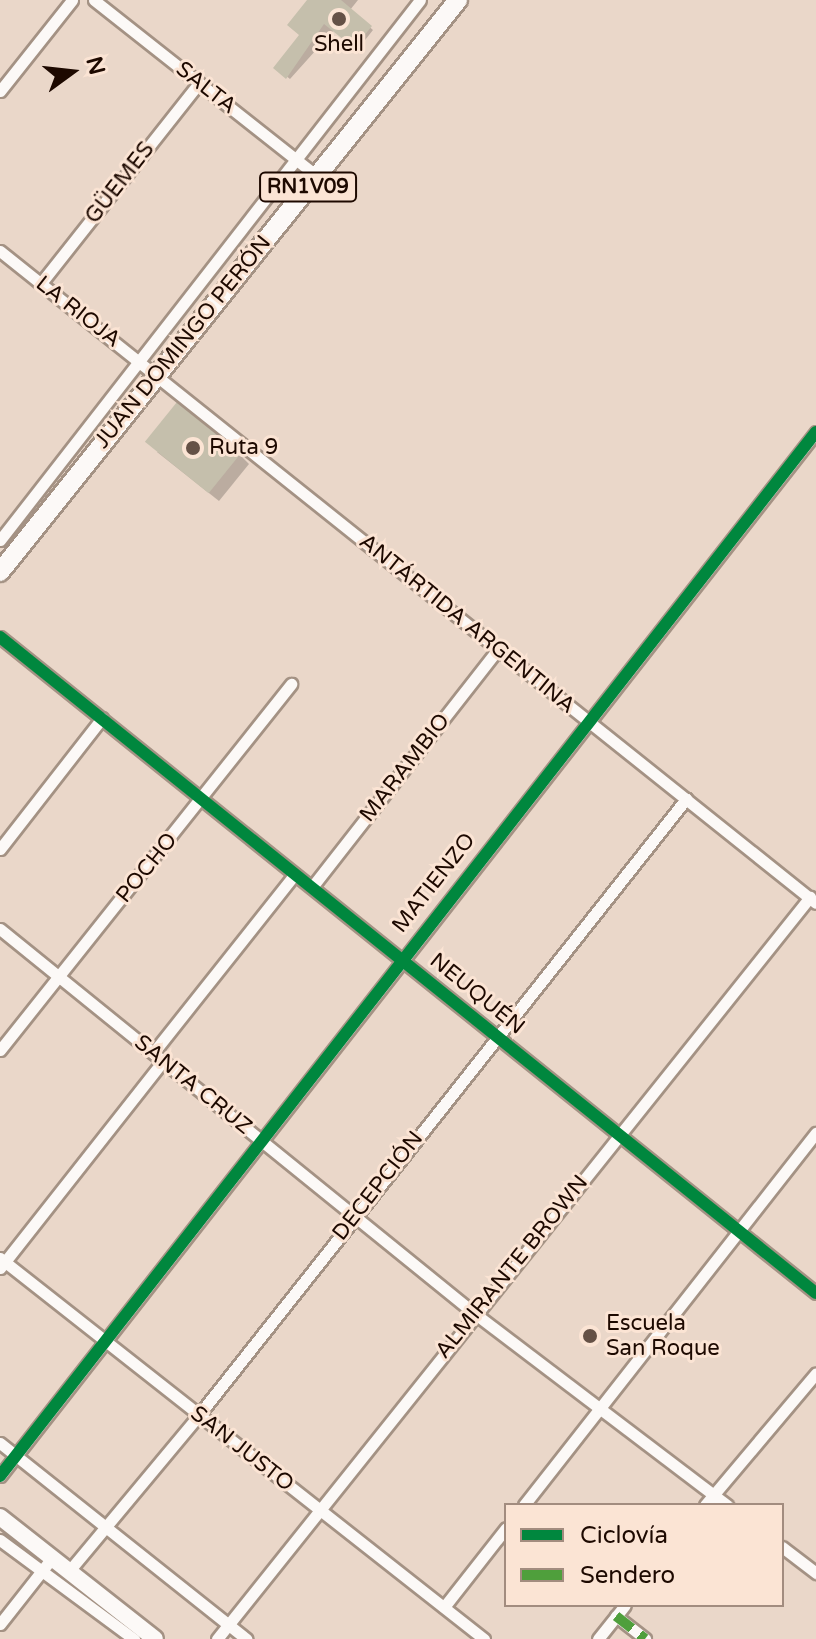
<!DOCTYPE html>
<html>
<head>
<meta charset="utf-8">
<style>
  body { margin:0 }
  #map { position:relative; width:816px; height:1639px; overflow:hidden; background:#ead7c9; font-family:"Varela Round",sans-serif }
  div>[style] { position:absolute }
  .shadow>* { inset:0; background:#0003 }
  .building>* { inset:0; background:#c5bfac; transform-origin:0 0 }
  .roads { filter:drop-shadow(2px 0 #a49284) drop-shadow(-2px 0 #a49284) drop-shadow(0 2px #a49284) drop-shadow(0 -2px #a49284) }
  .minor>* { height:11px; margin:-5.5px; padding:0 5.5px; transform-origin:5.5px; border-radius:5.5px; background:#fcf9f7 }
  .secondary>* { height:16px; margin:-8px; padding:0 8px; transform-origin:8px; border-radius:8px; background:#fcf9f7 }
  .primary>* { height:18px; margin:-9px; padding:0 9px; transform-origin:9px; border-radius:9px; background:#fcf9f7 }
  .quiet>* { height:10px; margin-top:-5px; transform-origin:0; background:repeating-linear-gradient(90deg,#4f9f3c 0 20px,transparent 0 30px) }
  .cycleway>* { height:12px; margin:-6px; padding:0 6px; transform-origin:6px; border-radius:6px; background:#00873e }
  .dots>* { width:22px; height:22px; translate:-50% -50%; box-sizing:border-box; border:4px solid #fbe4d4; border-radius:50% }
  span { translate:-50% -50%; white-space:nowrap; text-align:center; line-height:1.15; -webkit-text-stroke:6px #fbe4d4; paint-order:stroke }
  .shield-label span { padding:2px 6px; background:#fbe4d4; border:2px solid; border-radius:6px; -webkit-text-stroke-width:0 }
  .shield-label { font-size:20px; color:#1d0900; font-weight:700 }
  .poi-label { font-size:22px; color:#1d0900 }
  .left { translate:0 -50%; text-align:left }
  .street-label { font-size:22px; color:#1d0900 }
  .legend { position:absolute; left:504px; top:1503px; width:280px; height:104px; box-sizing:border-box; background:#fbe4d4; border:2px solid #a28c7f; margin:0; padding:10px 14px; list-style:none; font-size:24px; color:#1d0900 }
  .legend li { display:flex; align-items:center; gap:16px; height:40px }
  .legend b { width:40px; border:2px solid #a28c7f }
  .north { position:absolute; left:32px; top:32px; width:80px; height:80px; -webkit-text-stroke:6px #fbe4d4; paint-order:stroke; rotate:75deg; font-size:22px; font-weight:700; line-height:32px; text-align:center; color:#1d0900 }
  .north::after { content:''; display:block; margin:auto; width:28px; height:36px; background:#1d0900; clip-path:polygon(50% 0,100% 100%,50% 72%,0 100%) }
</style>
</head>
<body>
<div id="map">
  <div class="shadow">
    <i style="clip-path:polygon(310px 0,358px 0,350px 10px,373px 30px,358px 49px,334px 30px,290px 79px,276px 68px,301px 36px)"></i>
    <i style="clip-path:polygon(157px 452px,239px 454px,249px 464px,219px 501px)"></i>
  </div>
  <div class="building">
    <i style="clip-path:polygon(307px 0,341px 0,372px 26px,354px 48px,324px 24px,286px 79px,273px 68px,299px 35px,287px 25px)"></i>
    <i style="left:177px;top:402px;width:82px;height:51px;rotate:39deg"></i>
  </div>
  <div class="roads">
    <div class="minor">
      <i style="left:94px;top:0;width:284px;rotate:38.3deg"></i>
      <i style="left:0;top:91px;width:116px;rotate:-51.6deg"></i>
      <i style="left:0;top:251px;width:1044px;rotate:38.63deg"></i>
      <i style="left:41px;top:283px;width:255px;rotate:-51.7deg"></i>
      <i style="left:0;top:540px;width:684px;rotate:-52.13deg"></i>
      <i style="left:0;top:637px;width:1047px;rotate:38.8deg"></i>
      <i style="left:0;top:849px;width:166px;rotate:-52.1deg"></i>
      <i style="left:312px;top:887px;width:302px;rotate:-52deg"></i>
      <i style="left:0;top:929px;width:610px;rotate:39.01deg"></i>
      <i style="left:474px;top:1313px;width:318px;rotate:37.2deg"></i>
      <i style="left:0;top:1050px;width:468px;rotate:-51.5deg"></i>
      <i style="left:153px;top:1053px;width:228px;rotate:-51.6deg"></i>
      <i style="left:0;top:1258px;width:616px;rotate:38.21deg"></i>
      <i style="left:0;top:1268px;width:263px;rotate:-51.8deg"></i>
      <i style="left:0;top:1443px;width:315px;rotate:38.5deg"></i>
      <i style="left:0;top:1476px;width:1325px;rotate:-51.99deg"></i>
      <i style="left:524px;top:1505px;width:473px;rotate:-51.9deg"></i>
      <i style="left:705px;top:1505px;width:172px;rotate:-49.9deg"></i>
      <i style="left:0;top:1540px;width:167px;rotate:36.5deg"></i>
      <i style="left:782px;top:1547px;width:43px;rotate:37.4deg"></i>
      <i style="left:69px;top:1571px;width:202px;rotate:-50.2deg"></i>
      <i style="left:198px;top:1416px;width:787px;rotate:-51.66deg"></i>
      <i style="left:444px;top:1607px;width:100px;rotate:-51.9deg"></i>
      <i style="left:616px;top:1616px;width:37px;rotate:38deg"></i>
      <i style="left:0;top:1624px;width:84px;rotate:-51.8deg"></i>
      <i style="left:217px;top:1639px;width:950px;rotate:-51.37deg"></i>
      <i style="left:598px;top:1639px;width:43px;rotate:-51.5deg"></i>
    </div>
    <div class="secondary">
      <i style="left:0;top:1517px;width:197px;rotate:38.2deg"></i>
    </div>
    <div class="primary">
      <i style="left:0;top:572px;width:733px;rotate:-51.32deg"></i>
    </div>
  </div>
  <div class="quiet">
    <i style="left:616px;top:1616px;width:37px;rotate:38deg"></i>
  </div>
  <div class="cycleway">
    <i style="left:0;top:637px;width:1047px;rotate:38.8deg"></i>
    <i style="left:0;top:1476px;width:1325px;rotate:-51.99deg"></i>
  </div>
  <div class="dots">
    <i style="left:339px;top:19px;background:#655146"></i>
    <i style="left:193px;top:448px;background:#655146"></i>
    <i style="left:590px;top:1336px;background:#655146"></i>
  </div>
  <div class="shield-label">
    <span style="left:308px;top:187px">RN1V09</span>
  </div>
  <div class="poi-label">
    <span style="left:339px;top:45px">Shell</span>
    <span class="left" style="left:209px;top:448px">Ruta 9</span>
    <span class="left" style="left:606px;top:1336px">Escuela<br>San Roque</span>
  </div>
  <div class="street-label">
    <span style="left:206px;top:88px;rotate:38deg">SALTA</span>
    <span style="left:120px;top:183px;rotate:-52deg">GÜEMES</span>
    <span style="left:78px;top:312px;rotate:38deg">LA RIOJA</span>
    <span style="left:183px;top:342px;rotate:-51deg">JUAN DOMINGO PERÓN</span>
    <span style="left:467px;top:624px;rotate:39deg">ANTÁRTIDA ARGENTINA</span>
    <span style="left:405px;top:768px;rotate:-52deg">MARAMBIO</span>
    <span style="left:147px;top:868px;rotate:-51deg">POCHO</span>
    <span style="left:434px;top:883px;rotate:-52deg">MATIENZO</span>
    <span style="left:477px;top:994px;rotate:39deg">NEUQUÉN</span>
    <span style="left:193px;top:1085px;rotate:39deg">SANTA CRUZ</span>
    <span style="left:378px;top:1186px;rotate:-52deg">DECEPCIÓN</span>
    <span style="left:512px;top:1267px;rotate:-51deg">ALMIRANTE BROWN</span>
    <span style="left:242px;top:1449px;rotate:38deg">SAN JUSTO</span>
  </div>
  <ul class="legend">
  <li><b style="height:10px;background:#00873e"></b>Ciclovía</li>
  <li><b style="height:10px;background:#4f9f3c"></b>Sendero</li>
  </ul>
  <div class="north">N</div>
</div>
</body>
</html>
